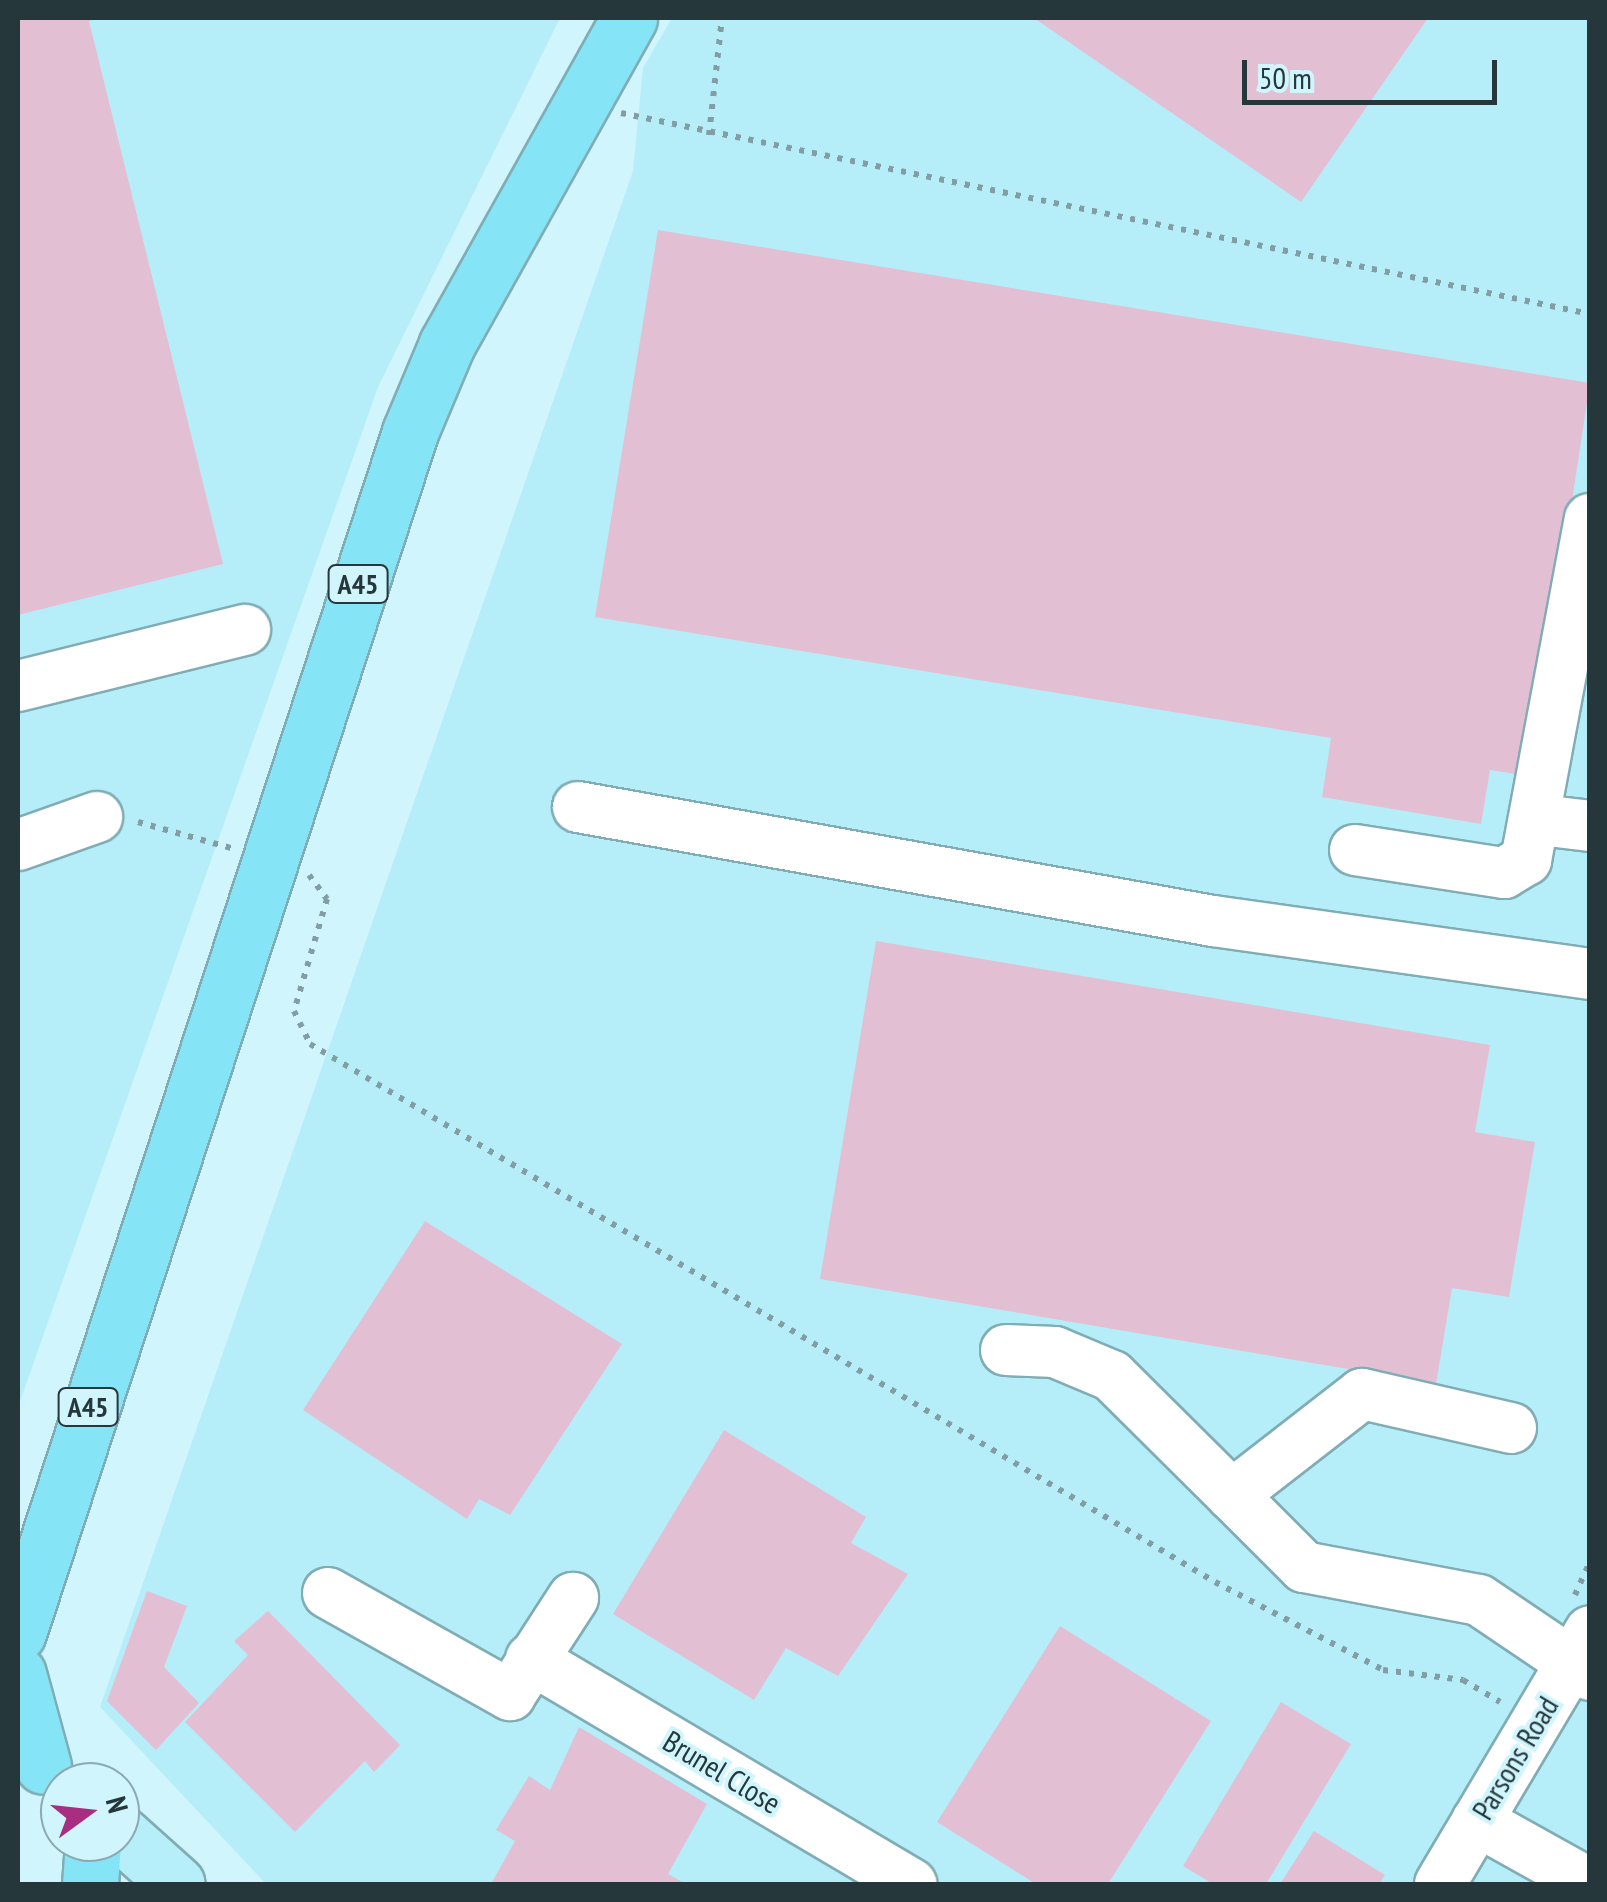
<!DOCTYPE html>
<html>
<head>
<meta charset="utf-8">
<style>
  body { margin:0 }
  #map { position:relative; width:1607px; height:1902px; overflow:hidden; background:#d0f5fc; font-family:"PT Sans Narrow",sans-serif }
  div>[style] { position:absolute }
  .built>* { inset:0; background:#b5eef8 }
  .building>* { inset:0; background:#e3bfd3 }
  .path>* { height:6px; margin-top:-3px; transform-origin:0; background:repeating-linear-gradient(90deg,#829ea4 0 5px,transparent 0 13px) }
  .roads { filter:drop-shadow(2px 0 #80adb5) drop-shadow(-2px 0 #80adb5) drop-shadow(0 2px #80adb5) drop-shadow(0 -2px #80adb5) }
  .minor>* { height:50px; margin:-25px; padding:0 25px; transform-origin:25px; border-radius:25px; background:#fff }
  .major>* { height:55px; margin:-27.5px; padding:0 27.5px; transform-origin:27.5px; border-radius:27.5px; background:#b6effa }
  .highway>* { height:55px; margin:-27.5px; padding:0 27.5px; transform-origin:27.5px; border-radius:27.5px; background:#85e5f6 }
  span { translate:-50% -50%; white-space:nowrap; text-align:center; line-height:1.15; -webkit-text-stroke:8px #d0f5fc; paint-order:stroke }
  .shield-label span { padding:2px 8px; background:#d0f5fc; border:2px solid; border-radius:8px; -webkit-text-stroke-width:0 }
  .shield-label { font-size:28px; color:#25373b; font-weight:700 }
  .street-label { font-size:30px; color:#25373b }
  .frame { position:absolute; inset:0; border:20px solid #25373b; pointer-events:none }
  .north { position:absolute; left:40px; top:1762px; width:100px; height:100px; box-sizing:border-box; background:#d0f5fc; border:2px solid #8ca9af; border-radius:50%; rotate:75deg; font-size:28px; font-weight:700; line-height:40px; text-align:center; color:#25373b }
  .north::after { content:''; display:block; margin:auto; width:35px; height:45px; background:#a92d80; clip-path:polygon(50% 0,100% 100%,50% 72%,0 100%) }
  .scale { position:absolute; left:1242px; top:60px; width:255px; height:45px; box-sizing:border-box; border:5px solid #25373b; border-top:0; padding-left:12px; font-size:30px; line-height:35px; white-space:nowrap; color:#25373b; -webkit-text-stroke:8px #d0f5fc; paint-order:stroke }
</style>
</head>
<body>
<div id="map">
  <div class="built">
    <i style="clip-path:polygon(18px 18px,560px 18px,378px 387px,18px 1407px)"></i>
    <i style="clip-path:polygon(672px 18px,1589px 18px,1589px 1884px,266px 1884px,100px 1707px,633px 171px,643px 68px)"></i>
  </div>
  <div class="building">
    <i style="clip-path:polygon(18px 18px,97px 18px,89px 21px,223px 564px,18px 615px)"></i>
    <i style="clip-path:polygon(1034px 18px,1428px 18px,1301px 202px)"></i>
    <i style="clip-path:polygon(658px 230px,1590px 383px,1530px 776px,1490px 770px,1481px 824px,1322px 797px,1331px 738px,595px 617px)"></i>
    <i style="clip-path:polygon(876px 941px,1490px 1045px,1475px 1132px,1535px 1142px,1509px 1297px,1452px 1288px,1436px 1384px,820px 1279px)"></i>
    <i style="clip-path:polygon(425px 1221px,622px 1344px,510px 1515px,479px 1499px,467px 1519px,303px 1410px)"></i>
    <i style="clip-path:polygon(724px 1430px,866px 1517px,851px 1543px,908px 1574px,838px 1676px,786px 1648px,754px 1700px,613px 1614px)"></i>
    <i style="clip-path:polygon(147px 1591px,187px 1606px,164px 1667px,199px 1703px,156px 1750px,107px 1701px)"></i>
    <i style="clip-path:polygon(268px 1611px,400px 1745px,374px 1772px,365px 1761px,295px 1832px,185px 1722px,248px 1655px,234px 1641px)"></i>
    <i style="clip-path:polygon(1060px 1626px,1211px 1721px,1108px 1884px,1036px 1884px,937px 1822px)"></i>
    <i style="clip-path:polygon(1281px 1702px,1351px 1744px,1266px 1884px,1213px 1884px,1183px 1866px)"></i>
    <i style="clip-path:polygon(579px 1727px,707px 1804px,668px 1874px,686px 1884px,491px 1884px,515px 1841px,496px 1830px,529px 1776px,550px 1790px)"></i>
    <i style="clip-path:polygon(1314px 1831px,1385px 1875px,1379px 1884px,1280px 1884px)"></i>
  </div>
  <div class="path">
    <i style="left:621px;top:113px;width:990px;rotate:11.72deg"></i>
    <i style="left:709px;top:135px;width:118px;rotate:-83.7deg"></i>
    <i style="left:138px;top:822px;width:97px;rotate:15.6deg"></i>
    <i style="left:309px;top:875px;width:30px;rotate:53deg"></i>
    <i style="left:327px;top:899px;width:117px;rotate:106.4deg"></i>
    <i style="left:294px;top:1011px;width:37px;rotate:64deg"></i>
    <i style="left:310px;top:1044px;width:1053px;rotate:30.73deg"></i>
    <i style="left:1215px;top:1582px;width:190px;rotate:27.6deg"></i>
    <i style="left:1383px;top:1670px;width:81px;rotate:7.1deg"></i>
    <i style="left:1463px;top:1680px;width:43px;rotate:30.7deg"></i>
    <i style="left:1575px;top:1595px;width:36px;rotate:-66deg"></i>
  </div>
  <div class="roads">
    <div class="minor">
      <i style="left:18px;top:686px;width:234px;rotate:-13.9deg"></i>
      <i style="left:578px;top:807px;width:645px;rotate:10.18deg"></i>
      <i style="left:1213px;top:921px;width:381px;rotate:8deg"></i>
      <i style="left:1540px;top:820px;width:50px;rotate:6.8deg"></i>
      <i style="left:18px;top:845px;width:84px;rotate:-19.5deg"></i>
      <i style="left:1355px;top:850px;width:151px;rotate:8.8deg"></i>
      <i style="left:1504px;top:873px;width:26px;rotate:-31deg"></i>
      <i style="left:1526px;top:860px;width:347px;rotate:-79.4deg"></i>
      <i style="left:1006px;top:1350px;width:49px;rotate:2.3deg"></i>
      <i style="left:1055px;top:1352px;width:62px;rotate:22.8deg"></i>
      <i style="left:1112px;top:1376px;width:169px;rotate:44.8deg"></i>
      <i style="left:1511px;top:1428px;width:153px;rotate:-167.1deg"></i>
      <i style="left:1362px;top:1394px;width:165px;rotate:142.2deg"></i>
      <i style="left:1232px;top:1495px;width:102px;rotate:45deg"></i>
      <i style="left:1304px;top:1567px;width:178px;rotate:10.7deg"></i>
      <i style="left:1479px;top:1600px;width:134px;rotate:34deg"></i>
      <i style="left:328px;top:1593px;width:209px;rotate:29.3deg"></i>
      <i style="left:510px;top:1695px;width:116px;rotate:-57deg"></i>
      <i style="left:531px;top:1659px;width:442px;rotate:30.6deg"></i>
      <i style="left:1477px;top:1821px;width:129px;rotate:29.1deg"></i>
      <i style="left:1440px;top:1884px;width:294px;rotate:-59.3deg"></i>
    </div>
    <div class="major">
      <i style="left:120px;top:1833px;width:76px;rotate:41.8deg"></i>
    </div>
    <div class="highway">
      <i style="left:18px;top:1633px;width:1263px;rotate:-71.92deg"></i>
      <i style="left:410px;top:432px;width:95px;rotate:-67.2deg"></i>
      <i style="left:447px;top:344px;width:373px;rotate:-60.8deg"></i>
      <i style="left:18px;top:1674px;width:95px;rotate:74.8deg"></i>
      <i style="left:90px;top:1884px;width:42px;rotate:-85.9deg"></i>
    </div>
  </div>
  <div class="shield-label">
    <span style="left:358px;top:584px">A45</span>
    <span style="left:88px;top:1407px">A45</span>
  </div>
  <div class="street-label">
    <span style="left:1515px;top:1758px;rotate:-59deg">Parsons Road</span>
    <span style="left:722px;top:1772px;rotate:31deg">Brunel Close</span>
  </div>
  <div class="frame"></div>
  <div class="north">N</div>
  <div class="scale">50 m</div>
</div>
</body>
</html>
